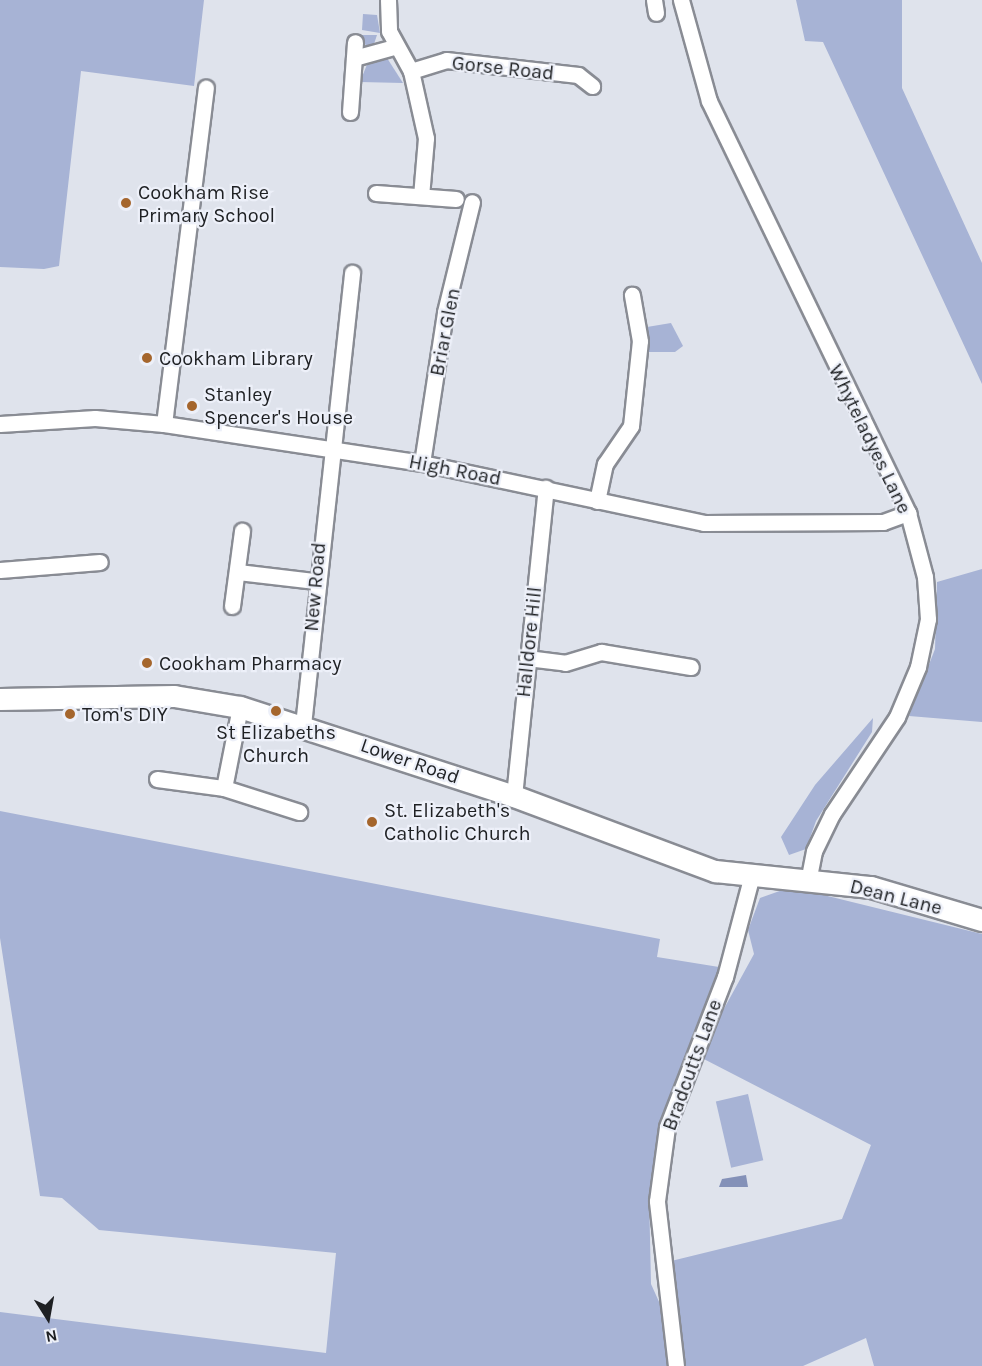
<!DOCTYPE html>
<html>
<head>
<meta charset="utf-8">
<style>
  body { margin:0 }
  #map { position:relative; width:982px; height:1366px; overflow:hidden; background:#dfe3ec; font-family:Karla,sans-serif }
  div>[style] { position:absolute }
  .green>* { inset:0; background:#a7b3d5; transform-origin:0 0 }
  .water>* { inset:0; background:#8491b8 }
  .roads { filter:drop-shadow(2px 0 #898c94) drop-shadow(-2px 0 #898c94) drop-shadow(0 2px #898c94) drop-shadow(0 -2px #898c94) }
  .street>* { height:15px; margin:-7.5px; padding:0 7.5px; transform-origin:7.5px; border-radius:7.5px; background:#fff }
  .secondary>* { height:21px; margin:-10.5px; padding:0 10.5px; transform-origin:10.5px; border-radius:10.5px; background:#fff }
  .dots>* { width:16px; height:16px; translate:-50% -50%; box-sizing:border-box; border:3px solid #edf0f9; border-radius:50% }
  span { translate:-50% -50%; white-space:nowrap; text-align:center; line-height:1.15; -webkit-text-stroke:4.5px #edf0f9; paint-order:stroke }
  .street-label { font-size:20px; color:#1e2023 }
  .poi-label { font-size:20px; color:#1e2023 }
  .left { translate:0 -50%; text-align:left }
  .north { position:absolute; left:18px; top:1288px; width:60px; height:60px; -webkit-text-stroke:4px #edf0f9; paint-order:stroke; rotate:169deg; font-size:16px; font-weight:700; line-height:24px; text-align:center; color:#1e2023 }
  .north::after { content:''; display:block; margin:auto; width:21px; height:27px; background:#1e2023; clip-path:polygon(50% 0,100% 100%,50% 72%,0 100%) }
</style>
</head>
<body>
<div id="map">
  <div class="green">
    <i style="clip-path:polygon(0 0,204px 0,194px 86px,81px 71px,59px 266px,44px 269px,0 267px)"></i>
    <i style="clip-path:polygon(796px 0,902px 0,902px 88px,982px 263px,982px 384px,823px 42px,805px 41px)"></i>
    <i style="clip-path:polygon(363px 14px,377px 15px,380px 33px,362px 30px)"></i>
    <i style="clip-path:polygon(360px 35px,377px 35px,373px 47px,360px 43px)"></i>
    <i style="clip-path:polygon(387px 58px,403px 83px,360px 82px,368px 62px)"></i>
    <i style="clip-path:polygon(671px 323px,683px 346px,675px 352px,645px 352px,647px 327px)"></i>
    <i style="clip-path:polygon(982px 569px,982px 722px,909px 716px,935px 649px,937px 582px)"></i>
    <i style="clip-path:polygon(873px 718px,872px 732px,816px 821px,806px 849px,789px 855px,781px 837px,815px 785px)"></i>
    <i style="clip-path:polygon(0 811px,660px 939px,657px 957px,719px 967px,663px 1133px,649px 1192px,651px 1284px,660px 1304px,668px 1366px,0 1366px,0 1312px,326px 1353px,336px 1253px,99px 1230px,62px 1198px,40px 1196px,0 938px)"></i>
    <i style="clip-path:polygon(791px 887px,982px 934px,982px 1366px,874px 1366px,866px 1338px,803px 1366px,683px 1366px,663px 1263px,842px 1219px,871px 1145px,698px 1056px,754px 954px,748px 930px,760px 898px)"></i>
    <i style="left:748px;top:1094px;width:68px;height:33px;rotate:77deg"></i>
  </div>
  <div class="water">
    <i style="clip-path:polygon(746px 1175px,748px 1187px,719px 1187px,722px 1179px)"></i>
  </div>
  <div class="roads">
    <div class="street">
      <i style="left:388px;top:0;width:31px;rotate:88deg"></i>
      <i style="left:389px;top:31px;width:46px;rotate:61.2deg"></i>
      <i style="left:411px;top:71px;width:69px;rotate:77.4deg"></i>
      <i style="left:426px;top:138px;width:58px;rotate:94.9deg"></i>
      <i style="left:654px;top:0;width:13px;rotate:81deg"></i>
      <i style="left:681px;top:0;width:105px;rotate:74.5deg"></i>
      <i style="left:709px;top:101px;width:458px;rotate:64.2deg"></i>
      <i style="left:908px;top:513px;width:66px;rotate:75.1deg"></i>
      <i style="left:925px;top:577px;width:42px;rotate:85.9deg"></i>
      <i style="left:928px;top:619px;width:49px;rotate:101.8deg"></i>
      <i style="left:918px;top:667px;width:54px;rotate:112.8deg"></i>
      <i style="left:897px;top:717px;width:117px;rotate:123.8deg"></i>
      <i style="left:832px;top:814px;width:41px;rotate:115.9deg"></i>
      <i style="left:814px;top:851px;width:26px;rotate:101deg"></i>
      <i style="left:354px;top:58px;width:41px;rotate:-15.4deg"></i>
      <i style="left:411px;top:71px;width:37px;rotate:-17deg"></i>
      <i style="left:446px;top:60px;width:133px;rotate:6.5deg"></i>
      <i style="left:578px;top:75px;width:18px;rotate:38deg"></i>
      <i style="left:350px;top:112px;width:70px;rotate:-85.9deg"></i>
      <i style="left:376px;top:193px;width:80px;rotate:4.3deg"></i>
      <i style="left:0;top:424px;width:95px;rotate:-3.6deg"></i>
      <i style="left:95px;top:418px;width:69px;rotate:5deg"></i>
      <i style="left:164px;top:424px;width:261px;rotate:8.6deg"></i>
      <i style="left:422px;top:463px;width:288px;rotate:12deg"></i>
      <i style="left:704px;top:523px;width:179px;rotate:-0.3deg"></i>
      <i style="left:883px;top:522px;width:27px;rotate:-20deg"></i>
      <i style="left:164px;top:424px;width:339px;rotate:-82.9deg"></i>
      <i style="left:422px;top:463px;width:153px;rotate:-81.3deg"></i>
      <i style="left:445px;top:312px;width:113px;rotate:-76.2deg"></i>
      <i style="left:597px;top:501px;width:38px;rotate:-78deg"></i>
      <i style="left:605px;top:464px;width:46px;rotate:-55.6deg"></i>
      <i style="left:631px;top:426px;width:85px;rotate:-84deg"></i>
      <i style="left:640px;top:341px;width:47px;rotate:-99.9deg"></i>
      <i style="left:0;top:570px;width:100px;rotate:-4.6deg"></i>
      <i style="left:238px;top:572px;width:78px;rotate:6.7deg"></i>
      <i style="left:232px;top:606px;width:76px;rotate:-82.4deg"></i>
      <i style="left:527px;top:658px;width:38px;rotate:7deg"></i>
      <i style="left:565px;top:663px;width:38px;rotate:-17deg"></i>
      <i style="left:601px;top:652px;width:91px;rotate:9.5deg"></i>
      <i style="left:303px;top:725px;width:455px;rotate:-83.8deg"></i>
      <i style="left:157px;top:779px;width:68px;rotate:7.7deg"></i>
      <i style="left:224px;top:788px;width:79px;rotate:17.7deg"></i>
      <i style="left:224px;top:788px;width:83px;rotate:-78.8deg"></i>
      <i style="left:514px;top:796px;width:310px;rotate:-84.1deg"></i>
      <i style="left:676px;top:1366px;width:166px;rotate:-96.6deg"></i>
      <i style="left:657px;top:1201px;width:75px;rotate:-82.3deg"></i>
      <i style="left:667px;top:1127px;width:161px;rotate:-68.9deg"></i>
      <i style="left:725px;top:977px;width:106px;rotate:-75.2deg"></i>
    </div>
    <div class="secondary">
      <i style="left:0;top:699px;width:174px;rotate:-1deg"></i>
      <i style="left:174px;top:696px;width:67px;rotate:9.5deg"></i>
      <i style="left:240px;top:707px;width:288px;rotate:18deg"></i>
      <i style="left:514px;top:796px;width:215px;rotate:20.5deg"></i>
      <i style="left:715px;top:871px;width:157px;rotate:5.9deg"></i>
      <i style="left:871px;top:887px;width:116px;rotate:16.6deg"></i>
    </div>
  </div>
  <div class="dots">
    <i style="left:126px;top:203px;background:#a5662d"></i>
    <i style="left:147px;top:358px;background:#a5662d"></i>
    <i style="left:192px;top:406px;background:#a5662d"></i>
    <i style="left:147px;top:663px;background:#a5662d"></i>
    <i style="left:276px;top:711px;background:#a5662d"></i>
    <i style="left:70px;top:714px;background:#a5662d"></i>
    <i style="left:372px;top:822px;background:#a5662d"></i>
  </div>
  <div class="street-label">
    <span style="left:503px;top:68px;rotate:6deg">Gorse Road</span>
    <span style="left:445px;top:332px;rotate:-79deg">Briar Glen</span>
    <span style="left:870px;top:439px;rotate:64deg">Whyteladyes Lane</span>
    <span style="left:455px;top:470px;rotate:11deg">High Road</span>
    <span style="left:315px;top:587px;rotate:-85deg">New Road</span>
    <span style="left:529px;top:642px;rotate:-84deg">Halldore Hill</span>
    <span style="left:410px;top:761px;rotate:19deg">Lower Road</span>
    <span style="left:896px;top:897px;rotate:14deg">Dean Lane</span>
    <span style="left:692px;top:1065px;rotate:-70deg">Bradcutts Lane</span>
  </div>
  <div class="poi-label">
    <span class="left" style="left:138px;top:204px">Cookham Rise<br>Primary School</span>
    <span class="left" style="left:159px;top:358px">Cookham Library</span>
    <span class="left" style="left:204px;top:406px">Stanley<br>Spencer's House</span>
    <span class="left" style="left:159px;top:663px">Cookham Pharmacy</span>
    <span class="left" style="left:82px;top:714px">Tom's DIY</span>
    <span style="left:276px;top:744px">St Elizabeths<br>Church</span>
    <span class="left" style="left:384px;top:822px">St. Elizabeth's<br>Catholic Church</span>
  </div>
  <div class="north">N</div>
</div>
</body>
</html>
